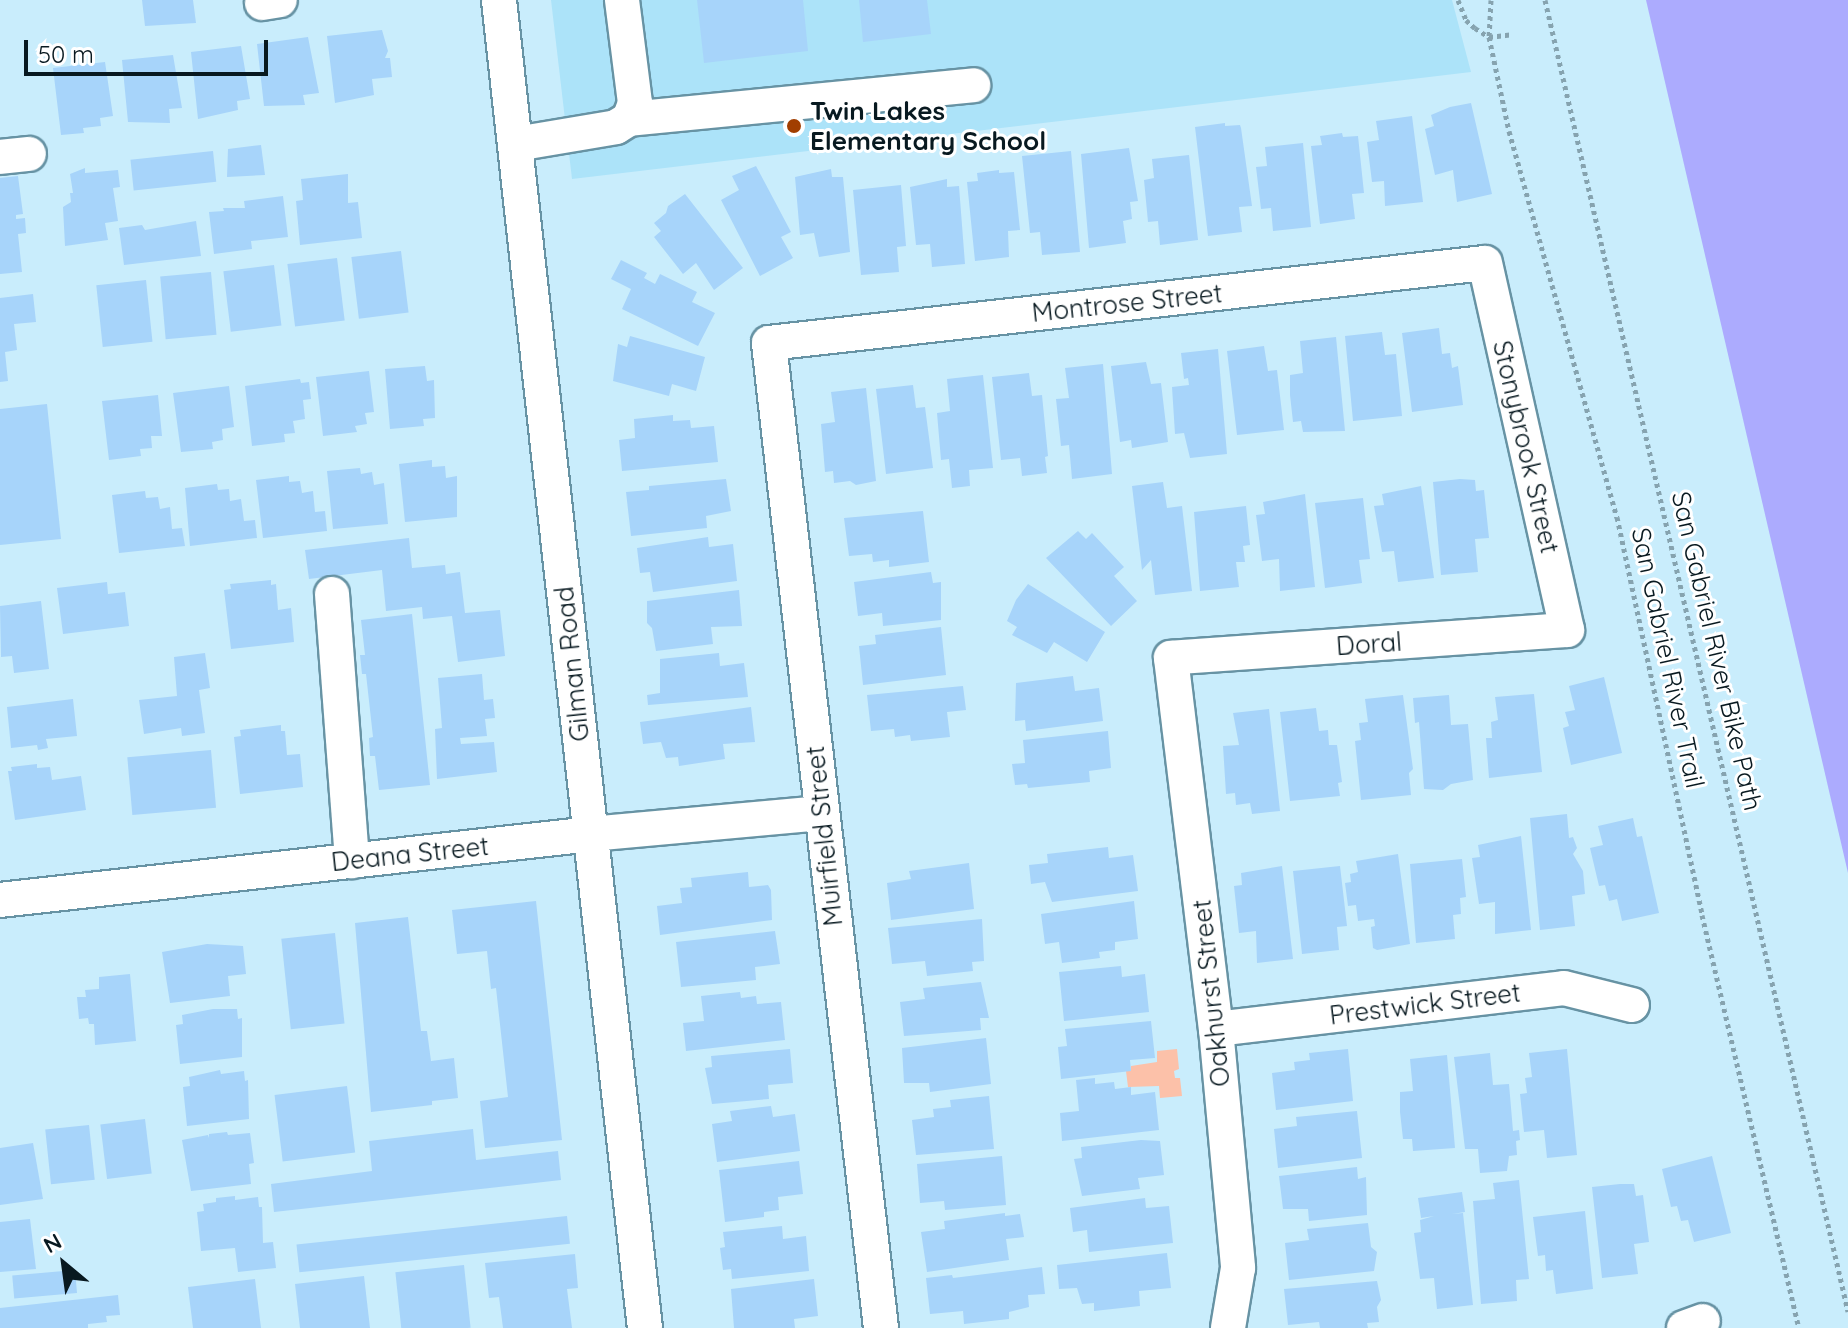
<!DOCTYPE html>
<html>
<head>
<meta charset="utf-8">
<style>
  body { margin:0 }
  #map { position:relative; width:1848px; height:1328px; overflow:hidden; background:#c9edfc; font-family:Quicksand,sans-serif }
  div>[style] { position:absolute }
  .built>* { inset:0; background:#ace3f9 }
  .green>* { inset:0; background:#fcc1a9 }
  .water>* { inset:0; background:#acabfe }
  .building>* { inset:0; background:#a7d4fa; transform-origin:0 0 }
  .path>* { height:5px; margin-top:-2.5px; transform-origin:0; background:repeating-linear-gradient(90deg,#86a3af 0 4px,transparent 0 8px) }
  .roads { filter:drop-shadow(2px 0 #6793a4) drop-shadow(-2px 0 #6793a4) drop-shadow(0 2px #6793a4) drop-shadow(0 -2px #6793a4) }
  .minor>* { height:34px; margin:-17px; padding:0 17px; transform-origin:17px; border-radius:17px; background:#fff }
  .dots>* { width:22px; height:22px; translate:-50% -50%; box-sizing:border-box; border:4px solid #fff; border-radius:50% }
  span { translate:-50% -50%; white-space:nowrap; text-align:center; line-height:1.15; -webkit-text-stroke:6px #fff; paint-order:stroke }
  .poi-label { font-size:26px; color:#081920; font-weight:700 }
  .left { translate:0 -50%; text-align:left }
  .street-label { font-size:26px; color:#081920 }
  .north { position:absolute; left:24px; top:1224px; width:80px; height:80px; -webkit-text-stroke:6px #fff; paint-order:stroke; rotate:331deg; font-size:22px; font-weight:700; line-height:32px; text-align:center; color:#081920 }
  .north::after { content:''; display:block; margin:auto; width:28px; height:36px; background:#081920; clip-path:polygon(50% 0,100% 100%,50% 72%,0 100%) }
  .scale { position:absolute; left:24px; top:40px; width:244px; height:36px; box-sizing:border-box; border:4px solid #081920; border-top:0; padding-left:10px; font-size:24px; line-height:28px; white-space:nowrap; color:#081920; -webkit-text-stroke:6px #fff; paint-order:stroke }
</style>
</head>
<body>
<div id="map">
  <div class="built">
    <i style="clip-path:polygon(551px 0,1452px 0,1471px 72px,572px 179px)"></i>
  </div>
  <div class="green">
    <i style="clip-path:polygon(1177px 1049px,1179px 1069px,1174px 1071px,1175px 1078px,1180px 1078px,1182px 1096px,1160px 1098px,1159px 1086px,1128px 1087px,1126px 1071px,1131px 1071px,1131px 1066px,1157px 1062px,1157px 1051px)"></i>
  </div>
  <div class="water">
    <i style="clip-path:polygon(1646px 0,1848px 0,1848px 873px)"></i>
  </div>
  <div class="building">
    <i style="clip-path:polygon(142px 0,193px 0,196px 23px,145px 26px)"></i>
    <i style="clip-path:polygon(697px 0,803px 0,808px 51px,704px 63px)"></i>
    <i style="clip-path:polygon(859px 0,927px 0,931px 34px,863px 42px)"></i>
    <i style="clip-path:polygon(382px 30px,388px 51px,385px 58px,390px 58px,392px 77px,372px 79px,374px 95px,335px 103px,327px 36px)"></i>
    <i style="clip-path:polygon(308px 37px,319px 93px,303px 95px,305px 105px,264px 106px,257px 44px)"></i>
    <i style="clip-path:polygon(241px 46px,250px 99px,237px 101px,238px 110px,198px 119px,191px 52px)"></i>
    <i style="clip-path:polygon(173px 55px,182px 108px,169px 109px,170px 123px,128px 122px,122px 60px)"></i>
    <i style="clip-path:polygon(105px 62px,113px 116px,100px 118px,101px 126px,83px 128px,84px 133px,61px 135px,53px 68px)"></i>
    <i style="clip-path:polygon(1471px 103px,1492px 194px,1457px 202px,1453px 170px,1435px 175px,1425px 129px,1434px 126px,1431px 115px,1450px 107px)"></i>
    <i style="clip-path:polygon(1412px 116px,1423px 202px,1385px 206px,1384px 181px,1372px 182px,1367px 142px,1379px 140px,1376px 121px)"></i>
    <i style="clip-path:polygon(1225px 123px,1225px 126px,1240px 125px,1241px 128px,1252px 206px,1239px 207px,1242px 232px,1208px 236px,1195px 127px)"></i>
    <i style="clip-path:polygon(1342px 133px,1343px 137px,1358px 136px,1364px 193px,1352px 194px,1355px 219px,1320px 224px,1311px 146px,1322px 145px,1320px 136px)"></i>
    <i style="clip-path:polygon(1303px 143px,1311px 227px,1273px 231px,1271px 208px,1261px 209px,1256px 167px,1267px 166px,1265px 147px)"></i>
    <i style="clip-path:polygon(261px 145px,265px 175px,227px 177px,228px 149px)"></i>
    <i style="clip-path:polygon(1129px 148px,1138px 201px,1130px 202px,1132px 219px,1123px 221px,1126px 243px,1089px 248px,1081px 154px)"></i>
    <i style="left:213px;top:151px;width:31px;height:83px;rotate:84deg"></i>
    <i style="clip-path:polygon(1071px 151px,1080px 252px,1042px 255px,1040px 232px,1030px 233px,1022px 156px)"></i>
    <i style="clip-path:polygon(1189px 155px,1198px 240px,1160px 245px,1158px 221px,1148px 222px,1144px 180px,1154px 178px,1152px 159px)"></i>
    <i style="clip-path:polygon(756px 166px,791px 232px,781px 237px,793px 258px,760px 276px,721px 200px,739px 190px,732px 176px)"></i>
    <i style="clip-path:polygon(85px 168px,85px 173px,118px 170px,120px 187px,113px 188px,118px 221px,105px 223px,108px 240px,65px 246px,63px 207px,71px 202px,70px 193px,73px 193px,70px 174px)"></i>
    <i style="clip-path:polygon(831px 169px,832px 177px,843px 177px,850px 252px,819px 257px,814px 233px,800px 235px,795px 177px)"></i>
    <i style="clip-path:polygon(999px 170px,999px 173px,1014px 172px,1020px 230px,1008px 231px,1009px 257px,975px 261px,967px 182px,978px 181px,977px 173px)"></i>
    <i style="clip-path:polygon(348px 174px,348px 203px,358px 202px,362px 238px,300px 245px,296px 201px,303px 200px,301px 179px)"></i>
    <i style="clip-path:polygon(18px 176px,23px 214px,16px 215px,16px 219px,25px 218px,26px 233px,18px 234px,22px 272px,0 274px,0 178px)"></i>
    <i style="clip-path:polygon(947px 179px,947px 187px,959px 186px,965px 264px,932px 267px,930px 244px,916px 245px,910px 187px)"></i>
    <i style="clip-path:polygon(901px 185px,906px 246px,897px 247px,899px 272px,861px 275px,853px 190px)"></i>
    <i style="clip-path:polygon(685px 194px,743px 268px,714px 290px,696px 263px,683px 274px,654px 237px,661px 231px,654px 223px,666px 213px,668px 206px)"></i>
    <i style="clip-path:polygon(283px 196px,288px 237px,251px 241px,252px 249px,214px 254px,209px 212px,224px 211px,223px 208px,245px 208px,244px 201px)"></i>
    <i style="clip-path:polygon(196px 221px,201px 256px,124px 265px,119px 228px,142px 225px,145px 230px)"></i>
    <i style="left:401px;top:251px;width:62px;height:50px;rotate:83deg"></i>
    <i style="left:337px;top:258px;width:63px;height:50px;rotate:83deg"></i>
    <i style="clip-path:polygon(621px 260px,647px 273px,644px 278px,655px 284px,660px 274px,697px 292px,692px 302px,715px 313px,698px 346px,622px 309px,631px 289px,611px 279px)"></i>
    <i style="left:274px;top:265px;width:61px;height:51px;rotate:83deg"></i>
    <i style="left:211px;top:272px;width:63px;height:51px;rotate:85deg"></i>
    <i style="left:146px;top:280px;width:62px;height:50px;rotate:84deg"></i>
    <i style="clip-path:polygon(33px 294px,36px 322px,14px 324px,17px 350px,5px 352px,8px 381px,0 382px,0 298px)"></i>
    <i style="clip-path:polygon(1439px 328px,1442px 354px,1450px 353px,1452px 368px,1458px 366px,1463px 405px,1412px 412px,1402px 333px)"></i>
    <i style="clip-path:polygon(1382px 332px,1385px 355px,1396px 354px,1402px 416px,1353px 421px,1345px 336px)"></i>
    <i style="clip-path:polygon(630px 336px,705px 357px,696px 391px,672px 384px,669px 396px,613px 381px,618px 344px,627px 347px)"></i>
    <i style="clip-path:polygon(1336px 337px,1345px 431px,1303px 432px,1301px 421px,1293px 422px,1290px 395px,1290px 375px,1303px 373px,1300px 341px)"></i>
    <i style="clip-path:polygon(1264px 346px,1268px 371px,1277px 370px,1284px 430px,1237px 435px,1227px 351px)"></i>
    <i style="clip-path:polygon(1218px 349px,1227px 454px,1190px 458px,1184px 433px,1175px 434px,1172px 387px,1189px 385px,1188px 378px,1184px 379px,1181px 353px)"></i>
    <i style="clip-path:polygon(1146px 362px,1151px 384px,1161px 383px,1168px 442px,1132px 448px,1131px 440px,1120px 442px,1111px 366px)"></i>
    <i style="clip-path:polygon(1103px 364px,1112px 474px,1072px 479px,1069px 445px,1061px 446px,1056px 399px,1069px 398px,1065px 368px)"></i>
    <i style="clip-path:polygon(425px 366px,427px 381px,434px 380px,435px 418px,423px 419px,424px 426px,390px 429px,385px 369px)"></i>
    <i style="clip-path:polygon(369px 371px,374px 412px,365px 413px,367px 424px,355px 426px,357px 432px,323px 436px,316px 377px)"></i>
    <i style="clip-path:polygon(1029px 373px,1032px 396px,1042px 395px,1048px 456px,1045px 457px,1047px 473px,1022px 476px,1020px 458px,1001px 460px,992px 377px)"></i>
    <i style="clip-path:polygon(983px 375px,993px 468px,969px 470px,970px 486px,952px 488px,949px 459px,941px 460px,937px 413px,950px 411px,947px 379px)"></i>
    <i style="clip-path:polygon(300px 379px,301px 383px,309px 382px,311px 399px,303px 400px,305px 419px,293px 421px,295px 433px,284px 434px,285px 442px,252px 446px,245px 386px)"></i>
    <i style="clip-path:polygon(913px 385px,916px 408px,925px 407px,933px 468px,886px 474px,876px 389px)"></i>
    <i style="clip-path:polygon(229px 386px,234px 427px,222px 429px,223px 440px,212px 442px,213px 449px,181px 452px,173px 393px)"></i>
    <i style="clip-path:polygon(866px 388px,876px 481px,856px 485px,850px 481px,834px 483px,833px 471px,825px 472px,821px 424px,835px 422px,831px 392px)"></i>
    <i style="clip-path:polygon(158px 395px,162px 436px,151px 436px,152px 448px,140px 449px,141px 456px,109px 460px,102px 401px)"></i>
    <i style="clip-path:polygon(47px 404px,61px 539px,0 545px,0 409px)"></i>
    <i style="clip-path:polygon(673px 415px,673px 421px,690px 420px,691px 428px,714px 426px,718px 462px,622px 471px,619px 440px,635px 438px,634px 419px)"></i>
    <i style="clip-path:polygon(432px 460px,432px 467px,445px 466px,446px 478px,457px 476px,457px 517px,405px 522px,399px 464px)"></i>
    <i style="clip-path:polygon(360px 468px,361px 474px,372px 472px,374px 485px,384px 483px,388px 524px,333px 529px,327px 471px)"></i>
    <i style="clip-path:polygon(289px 476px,289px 482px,300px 481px,302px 493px,313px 491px,315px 512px,325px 511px,327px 531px,263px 538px,256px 480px)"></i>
    <i style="clip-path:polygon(726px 479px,731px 511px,706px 516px,707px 528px,631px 536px,626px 492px,649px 490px,649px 486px)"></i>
    <i style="clip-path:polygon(1460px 479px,1475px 480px,1476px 491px,1484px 490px,1489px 538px,1475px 539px,1478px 572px,1441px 575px,1433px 482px)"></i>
    <i style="clip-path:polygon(1163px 482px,1167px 508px,1182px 506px,1192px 591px,1155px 595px,1151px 560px,1142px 570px,1132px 486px)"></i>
    <i style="clip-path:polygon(217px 484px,218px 490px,229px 489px,230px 501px,241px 499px,244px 521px,255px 520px,257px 538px,190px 546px,185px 488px)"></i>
    <i style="clip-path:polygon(1421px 486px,1434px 578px,1398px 582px,1394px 551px,1382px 552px,1374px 506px,1384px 505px,1382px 494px)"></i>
    <i style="clip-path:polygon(145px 491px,146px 498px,158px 497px,160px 509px,170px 507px,172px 529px,182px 528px,185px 546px,119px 553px,112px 495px)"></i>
    <i style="clip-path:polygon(1305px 494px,1315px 587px,1280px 591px,1279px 559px,1262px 561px,1256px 515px,1265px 514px,1263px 502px)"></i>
    <i style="clip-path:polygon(1363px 498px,1370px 559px,1359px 560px,1362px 583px,1325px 588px,1315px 503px)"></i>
    <i style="clip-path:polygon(1246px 506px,1250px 545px,1243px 546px,1245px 562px,1236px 562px,1239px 587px,1200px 591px,1194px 512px)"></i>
    <i style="clip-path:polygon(923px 511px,929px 562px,889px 567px,889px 560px,873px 562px,872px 554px,849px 556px,844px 518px)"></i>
    <i style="clip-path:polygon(1078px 531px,1086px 539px,1092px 533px,1124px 567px,1114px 576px,1137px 601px,1111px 626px,1046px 558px)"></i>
    <i style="clip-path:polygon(708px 537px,709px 547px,733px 544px,737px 581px,653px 592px,650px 572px,640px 573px,637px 548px)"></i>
    <i style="clip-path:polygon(409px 538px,412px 568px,445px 565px,446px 574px,460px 572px,465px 613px,500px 610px,505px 656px,458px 662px,452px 616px,423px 619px,422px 607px,386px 611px,382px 570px,309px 579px,305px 550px)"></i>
    <i style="clip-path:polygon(931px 572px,933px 583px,941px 582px,941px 620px,883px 626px,882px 613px,858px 616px,854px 582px)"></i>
    <i style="clip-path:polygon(271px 580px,271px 585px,276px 584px,278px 610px,291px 608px,294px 642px,231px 649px,224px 590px,231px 589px,230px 584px)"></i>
    <i style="clip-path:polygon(107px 582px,108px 594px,125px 592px,129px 626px,63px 634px,57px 588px)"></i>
    <i style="clip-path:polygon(1028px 584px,1105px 632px,1087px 662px,1054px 642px,1047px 653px,1012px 635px,1017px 627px,1007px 621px,1016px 600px)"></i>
    <i style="clip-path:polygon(739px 590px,742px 626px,711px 627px,713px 644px,656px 651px,652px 628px,647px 623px,647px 601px)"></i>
    <i style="clip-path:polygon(41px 601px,49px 669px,14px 673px,12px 656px,1px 657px,0 606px)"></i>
    <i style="clip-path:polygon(412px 614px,430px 785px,379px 790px,375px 756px,370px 756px,369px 738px,373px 737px,366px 674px,362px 674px,360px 655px,365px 655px,361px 620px)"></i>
    <i style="clip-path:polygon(941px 627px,946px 675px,863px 685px,859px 646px,876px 644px,875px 635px)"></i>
    <i style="clip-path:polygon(205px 653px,210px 688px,199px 690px,205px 733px,182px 736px,181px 728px,144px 734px,139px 700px,177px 696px,174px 657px)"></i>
    <i style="clip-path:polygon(719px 653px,720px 666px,744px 663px,748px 697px,648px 705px,647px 695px,660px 693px,660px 659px)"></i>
    <i style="clip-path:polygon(482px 674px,484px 700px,493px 699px,495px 718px,485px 719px,487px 736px,460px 738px,461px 744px,494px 742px,497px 772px,437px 779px,435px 729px,442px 728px,438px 678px)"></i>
    <i style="clip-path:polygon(1073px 676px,1075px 691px,1099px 688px,1103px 721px,1026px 731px,1025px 720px,1015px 721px,1016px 683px)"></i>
    <i style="clip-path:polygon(1604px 677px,1622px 753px,1571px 765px,1563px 728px,1569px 726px,1565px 712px,1575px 710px,1569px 686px)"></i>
    <i style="clip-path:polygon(963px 686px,966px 710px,947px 712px,950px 737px,911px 741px,910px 735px,895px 737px,894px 729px,871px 731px,867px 695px)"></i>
    <i style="clip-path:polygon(1534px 694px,1542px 772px,1489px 778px,1486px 738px,1492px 738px,1491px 722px,1498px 720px,1495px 697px)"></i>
    <i style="clip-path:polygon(1403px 695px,1413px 769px,1409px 773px,1411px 795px,1361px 800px,1355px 741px,1361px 740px,1359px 723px,1368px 722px,1365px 699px)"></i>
    <i style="clip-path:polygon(1449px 695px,1451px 725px,1468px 724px,1473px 780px,1451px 784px,1443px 790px,1424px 789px,1419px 722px,1415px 723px,1413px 698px)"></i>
    <i style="clip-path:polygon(73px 699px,77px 736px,46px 739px,48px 748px,38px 750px,37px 745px,11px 748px,7px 707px)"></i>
    <i style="clip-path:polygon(751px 707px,755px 742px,723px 744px,725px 759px,679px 766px,678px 757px,666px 758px,661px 742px,643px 744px,640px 722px)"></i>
    <i style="clip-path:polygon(1316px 708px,1319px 731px,1328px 730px,1329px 745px,1337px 745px,1342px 782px,1338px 783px,1340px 796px,1290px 801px,1280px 712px)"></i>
    <i style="clip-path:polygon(1269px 709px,1280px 811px,1252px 814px,1250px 803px,1236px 805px,1235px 793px,1226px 794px,1223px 746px,1239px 745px,1233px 713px)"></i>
    <i style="clip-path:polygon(281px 725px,281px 731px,285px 731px,287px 755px,300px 754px,303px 787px,240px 794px,234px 737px,241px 736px,240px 730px)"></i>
    <i style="clip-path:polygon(1108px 731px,1111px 768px,1089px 771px,1090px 782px,1028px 788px,1027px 784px,1015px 785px,1012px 764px,1025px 763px,1023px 740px)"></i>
    <i style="left:211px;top:750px;width:58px;height:84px;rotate:85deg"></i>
    <i style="clip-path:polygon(37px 764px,37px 768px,50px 767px,52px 780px,81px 776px,86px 810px,15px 820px,8px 771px,12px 771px,11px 767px)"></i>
    <i style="clip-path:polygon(1567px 814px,1569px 838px,1573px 837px,1577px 848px,1573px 854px,1583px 871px,1585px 894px,1572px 896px,1575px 926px,1540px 930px,1530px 818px)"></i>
    <i style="clip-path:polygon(1633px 818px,1637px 837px,1642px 836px,1659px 913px,1622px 921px,1617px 899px,1609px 901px,1605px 885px,1599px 886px,1590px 848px,1603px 845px,1598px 826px)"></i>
    <i style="clip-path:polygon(1521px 836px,1531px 930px,1495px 934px,1495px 902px,1479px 904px,1472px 858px,1480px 857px,1478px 845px)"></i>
    <i style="clip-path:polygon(1108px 847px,1109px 858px,1133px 855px,1138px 891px,1052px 902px,1045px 882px,1031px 884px,1029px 865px,1048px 863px,1047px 854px)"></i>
    <i style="clip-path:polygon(1398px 854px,1410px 944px,1377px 950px,1373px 948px,1371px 927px,1375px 926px,1374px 919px,1358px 921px,1356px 905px,1348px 906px,1345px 883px,1351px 882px,1350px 874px,1358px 872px,1356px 861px)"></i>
    <i style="clip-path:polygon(1462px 859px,1466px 897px,1460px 898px,1461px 914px,1453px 915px,1455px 939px,1416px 943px,1410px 864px)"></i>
    <i style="clip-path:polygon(969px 863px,974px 909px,891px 920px,887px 883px,911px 879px,909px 871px)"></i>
    <i style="clip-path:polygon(1282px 866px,1293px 959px,1257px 963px,1256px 931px,1239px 933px,1234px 886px,1242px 885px,1241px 873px)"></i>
    <i style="clip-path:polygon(1340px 866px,1347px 926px,1337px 927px,1339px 950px,1302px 954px,1293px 871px)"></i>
    <i style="clip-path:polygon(748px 872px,749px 887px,768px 885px,771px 890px,772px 920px,660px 935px,657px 906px,682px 903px,680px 888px,692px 887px,691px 878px)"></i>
    <i style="clip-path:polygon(536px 901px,562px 1140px,485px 1148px,480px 1101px,508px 1097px,496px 988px,491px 989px,487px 951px,457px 954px,452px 910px)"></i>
    <i style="clip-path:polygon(1134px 901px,1138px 939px,1115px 942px,1115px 950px,1099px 952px,1100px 958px,1062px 963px,1059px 942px,1045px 944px,1041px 914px)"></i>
    <i style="clip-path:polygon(408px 917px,421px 1031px,427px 1031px,431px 1061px,454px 1058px,458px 1098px,432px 1101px,432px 1105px,371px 1112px,355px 923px)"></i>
    <i style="clip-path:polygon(982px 919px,984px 961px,972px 962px,973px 971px,927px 976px,925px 961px,892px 964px,888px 928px)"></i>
    <i style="clip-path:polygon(775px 931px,780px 964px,755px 967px,756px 980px,681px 987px,676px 942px)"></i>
    <i style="left:335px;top:933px;width:91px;height:54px;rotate:84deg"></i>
    <i style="clip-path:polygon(207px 944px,243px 946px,246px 974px,228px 976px,230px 996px,170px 1003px,162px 952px)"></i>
    <i style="clip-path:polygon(1121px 966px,1122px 977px,1145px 974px,1149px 1012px,1064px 1021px,1059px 972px)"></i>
    <i style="clip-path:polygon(130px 974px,136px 1041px,95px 1045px,94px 1024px,89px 1024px,88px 1018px,79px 1019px,77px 997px,86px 997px,85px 990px,99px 989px,99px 977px)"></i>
    <i style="clip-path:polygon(981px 982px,989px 1018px,980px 1018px,981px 1030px,904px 1036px,900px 1002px,925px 999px,923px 988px)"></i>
    <i style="clip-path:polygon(740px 992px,741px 998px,756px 996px,757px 1004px,781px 1002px,785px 1040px,686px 1051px,683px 1023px,704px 1021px,701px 996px)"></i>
    <i style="clip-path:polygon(213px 1009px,237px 1009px,238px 1019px,242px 1018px,242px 1057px,180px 1064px,176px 1025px,183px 1024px,182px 1015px)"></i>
    <i style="clip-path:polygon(1151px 1021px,1155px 1058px,1130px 1060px,1131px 1071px,1061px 1079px,1058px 1047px,1067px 1046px,1065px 1029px)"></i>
    <i style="clip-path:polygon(986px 1038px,991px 1084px,930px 1092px,929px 1083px,904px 1083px,902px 1048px)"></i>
    <i style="clip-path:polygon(790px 1049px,793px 1083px,768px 1085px,769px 1099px,712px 1104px,705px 1068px,712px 1067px,711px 1056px)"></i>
    <i style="clip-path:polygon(1348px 1049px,1353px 1101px,1276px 1110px,1272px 1073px,1295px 1070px,1294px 1062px,1310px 1060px,1309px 1053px)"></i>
    <i style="clip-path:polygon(1567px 1049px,1577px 1155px,1547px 1158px,1544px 1130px,1524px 1132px,1520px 1094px,1527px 1093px,1525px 1078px,1532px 1077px,1529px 1053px)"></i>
    <i style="clip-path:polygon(1490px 1053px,1493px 1085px,1509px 1084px,1513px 1131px,1519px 1130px,1520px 1140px,1516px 1141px,1517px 1155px,1509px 1156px,1507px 1171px,1480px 1173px,1478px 1149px,1465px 1149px,1454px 1057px)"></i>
    <i style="clip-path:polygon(1447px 1055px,1455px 1148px,1413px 1151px,1412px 1139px,1403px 1139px,1400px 1112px,1400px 1092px,1413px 1091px,1410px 1059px)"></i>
    <i style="clip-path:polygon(220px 1070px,221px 1074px,244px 1071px,245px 1081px,248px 1080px,249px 1119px,187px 1126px,183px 1087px,190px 1086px,189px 1077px)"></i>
    <i style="clip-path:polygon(1095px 1078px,1095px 1084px,1114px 1082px,1115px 1089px,1131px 1087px,1131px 1095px,1155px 1092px,1159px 1130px,1062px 1141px,1060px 1113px,1079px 1111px,1076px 1080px)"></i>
    <i style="left:347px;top:1086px;width:67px;height:73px;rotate:83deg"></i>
    <i style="clip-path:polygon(989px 1096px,994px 1149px,916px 1155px,912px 1120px,934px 1117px,933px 1109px,951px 1107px,950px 1100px)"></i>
    <i style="clip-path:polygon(771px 1106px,773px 1117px,795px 1114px,800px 1151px,717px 1162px,712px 1124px,732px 1121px,730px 1111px)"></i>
    <i style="clip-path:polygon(1357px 1111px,1362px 1158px,1278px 1168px,1274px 1129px,1297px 1126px,1296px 1117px)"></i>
    <i style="left:145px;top:1119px;width:55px;height:45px;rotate:83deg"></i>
    <i style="left:89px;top:1125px;width:55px;height:44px;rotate:84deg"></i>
    <i style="clip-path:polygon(473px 1129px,476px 1160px,558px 1151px,561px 1180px,274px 1212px,271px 1184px,372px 1171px,369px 1141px)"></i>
    <i style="clip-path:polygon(227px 1132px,228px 1135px,250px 1133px,254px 1163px,249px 1164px,251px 1184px,191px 1191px,182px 1140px,208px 1135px,209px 1138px,209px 1134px)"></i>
    <i style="clip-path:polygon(1141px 1140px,1160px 1141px,1164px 1175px,1138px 1178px,1140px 1189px,1082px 1196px,1074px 1159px,1082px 1158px,1081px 1147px)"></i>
    <i style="clip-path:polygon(33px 1143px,43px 1199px,0 1205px,0 1148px)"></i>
    <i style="clip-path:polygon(1002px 1156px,1006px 1205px,945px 1210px,944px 1201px,920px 1203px,917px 1164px)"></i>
    <i style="clip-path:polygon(1712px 1156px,1731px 1233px,1694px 1242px,1688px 1220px,1681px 1221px,1677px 1206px,1671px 1207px,1662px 1169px)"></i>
    <i style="clip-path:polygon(799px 1161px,803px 1194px,778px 1197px,779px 1210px,764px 1212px,764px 1217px,725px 1222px,719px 1170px)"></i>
    <i style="clip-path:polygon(1357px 1167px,1358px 1179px,1366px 1177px,1367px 1215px,1309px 1221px,1308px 1209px,1283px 1209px,1279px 1176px)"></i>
    <i style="clip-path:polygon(1519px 1180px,1529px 1279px,1516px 1280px,1517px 1301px,1481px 1304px,1473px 1201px,1495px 1199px,1493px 1183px)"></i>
    <i style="clip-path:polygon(1620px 1184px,1634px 1184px,1636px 1196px,1643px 1195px,1649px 1242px,1634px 1244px,1638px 1274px,1602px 1278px,1592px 1187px)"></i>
    <i style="clip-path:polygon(1462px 1192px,1465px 1212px,1452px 1214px,1463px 1213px,1473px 1305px,1437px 1309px,1434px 1278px,1420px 1279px,1414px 1233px,1421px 1232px,1420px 1220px,1434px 1216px,1421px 1218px,1418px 1198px)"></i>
    <i style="clip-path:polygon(235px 1196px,235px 1200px,258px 1197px,259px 1207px,262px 1207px,263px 1243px,273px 1242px,276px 1268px,238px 1272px,235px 1248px,201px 1251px,197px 1212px,204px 1211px,203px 1204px,216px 1202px,216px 1198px)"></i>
    <i style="clip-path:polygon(1145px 1198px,1146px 1208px,1169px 1206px,1173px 1243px,1089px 1252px,1087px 1230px,1073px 1232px,1070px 1208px)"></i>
    <i style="clip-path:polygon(1585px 1211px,1593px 1289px,1556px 1294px,1553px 1270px,1546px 1271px,1545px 1255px,1538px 1256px,1533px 1217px)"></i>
    <i style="clip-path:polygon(1005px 1213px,1005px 1216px,1020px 1214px,1024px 1237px,1006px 1239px,1009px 1260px,927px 1272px,921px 1232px,945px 1229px,944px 1221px)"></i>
    <i style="left:567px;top:1216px;width:28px;height:272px;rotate:84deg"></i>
    <i style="clip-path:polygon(30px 1219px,36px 1269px,0 1272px,0 1222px)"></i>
    <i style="clip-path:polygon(1368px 1223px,1371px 1247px,1377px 1252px,1374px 1271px,1289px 1280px,1285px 1243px,1309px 1240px,1307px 1229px)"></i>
    <i style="clip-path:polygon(782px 1226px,783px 1239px,806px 1236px,809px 1271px,732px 1279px,731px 1269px,723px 1270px,720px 1248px,725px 1247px,723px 1232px)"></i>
    <i style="clip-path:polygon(1167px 1253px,1171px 1288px,1139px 1291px,1140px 1306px,1094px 1311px,1094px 1303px,1082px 1304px,1077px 1288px,1059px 1289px,1057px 1265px)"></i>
    <i style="clip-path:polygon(575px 1254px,578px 1288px,567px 1289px,572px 1328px,503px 1328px,499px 1297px,489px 1298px,485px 1263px)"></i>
    <i style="left:464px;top:1265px;width:63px;height:69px;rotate:84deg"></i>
    <i style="clip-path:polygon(1042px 1267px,1045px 1294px,1028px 1295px,1029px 1307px,1009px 1312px,1009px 1319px,964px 1324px,963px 1311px,930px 1314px,926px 1278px,952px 1275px,953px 1278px)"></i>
    <i style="left:75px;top:1270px;width:23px;height:63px;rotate:85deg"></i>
    <i style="clip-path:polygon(364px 1276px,370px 1328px,300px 1328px,295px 1284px)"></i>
    <i style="clip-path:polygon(255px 1279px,261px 1328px,193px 1328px,188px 1287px)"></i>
    <i style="clip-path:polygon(814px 1279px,818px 1316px,794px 1319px,795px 1328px,734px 1328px,731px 1289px)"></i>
    <i style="clip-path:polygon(1377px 1281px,1381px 1300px,1377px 1307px,1379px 1322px,1367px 1323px,1368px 1328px,1320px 1328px,1319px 1322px,1288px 1325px,1284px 1289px)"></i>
    <i style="clip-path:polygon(118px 1295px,120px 1315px,106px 1316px,107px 1322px,88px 1324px,88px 1328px,0 1328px,0 1308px)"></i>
  </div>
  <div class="path">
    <i style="left:1458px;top:0;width:22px;rotate:68deg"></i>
    <i style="left:1466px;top:20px;width:12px;rotate:42deg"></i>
    <i style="left:1475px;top:28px;width:17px;rotate:33deg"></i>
    <i style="left:1489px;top:37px;width:23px;rotate:-7deg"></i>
    <i style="left:1491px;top:0;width:37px;rotate:93deg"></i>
    <i style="left:1489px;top:37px;width:96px;rotate:78deg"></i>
    <i style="left:1509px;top:131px;width:401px;rotate:74.4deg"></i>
    <i style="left:1617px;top:517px;width:407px;rotate:77.9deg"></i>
    <i style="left:1702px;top:915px;width:424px;rotate:76.8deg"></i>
    <i style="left:1545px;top:0;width:1346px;rotate:76.99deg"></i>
  </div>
  <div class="roads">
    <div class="minor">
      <i style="left:499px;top:0;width:1336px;rotate:83.73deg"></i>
      <i style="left:262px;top:3px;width:18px;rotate:-9deg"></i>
      <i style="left:629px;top:119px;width:346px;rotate:-5.6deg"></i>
      <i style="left:516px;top:144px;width:101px;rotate:-9.6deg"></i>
      <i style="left:616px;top:127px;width:15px;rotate:-32deg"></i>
      <i style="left:629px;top:119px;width:17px;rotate:-69deg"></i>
      <i style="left:635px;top:103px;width:104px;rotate:-97.2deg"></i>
      <i style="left:0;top:157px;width:29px;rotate:-6deg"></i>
      <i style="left:332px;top:594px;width:268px;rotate:85.7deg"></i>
      <i style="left:0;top:900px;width:595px;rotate:-6.37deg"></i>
      <i style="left:591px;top:834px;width:231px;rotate:-5.2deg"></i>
      <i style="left:1216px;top:1029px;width:350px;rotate:-6.7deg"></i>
      <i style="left:1564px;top:988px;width:70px;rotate:14deg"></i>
      <i style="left:881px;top:1328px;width:991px;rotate:-96.49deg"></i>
      <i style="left:769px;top:343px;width:720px;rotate:-6.38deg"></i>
      <i style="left:1485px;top:263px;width:376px;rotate:77.4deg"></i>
      <i style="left:1567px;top:630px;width:397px;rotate:176deg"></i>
      <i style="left:1171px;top:658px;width:374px;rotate:83.1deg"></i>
      <i style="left:1216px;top:1029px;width:240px;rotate:84.7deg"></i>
      <i style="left:1238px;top:1268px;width:61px;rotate:99.5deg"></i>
      <i style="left:1684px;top:1328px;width:20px;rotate:-20deg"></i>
    </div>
  </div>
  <div class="dots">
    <i style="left:794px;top:126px;background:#a13e00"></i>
  </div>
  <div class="poi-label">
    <span class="left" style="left:810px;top:126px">Twin Lakes<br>Elementary School</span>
  </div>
  <div class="street-label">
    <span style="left:1127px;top:303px;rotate:-6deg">Montrose Street</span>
    <span style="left:1526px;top:447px;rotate:77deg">Stonybrook Street</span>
    <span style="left:1369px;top:644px;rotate:-4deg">Doral</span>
    <span style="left:1717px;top:651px;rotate:77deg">San Gabriel River Bike Path</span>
    <span style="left:1668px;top:658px;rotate:78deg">San Gabriel River Trail</span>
    <span style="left:572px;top:664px;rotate:-96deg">Gilman Road</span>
    <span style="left:824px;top:836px;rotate:-96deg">Muirfield Street</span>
    <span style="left:410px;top:854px;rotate:-6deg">Deana Street</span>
    <span style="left:1211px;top:993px;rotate:-96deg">Oakhurst Street</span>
    <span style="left:1425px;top:1004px;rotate:-7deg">Prestwick Street</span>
  </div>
  <div class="north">N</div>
  <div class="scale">50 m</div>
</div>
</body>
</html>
